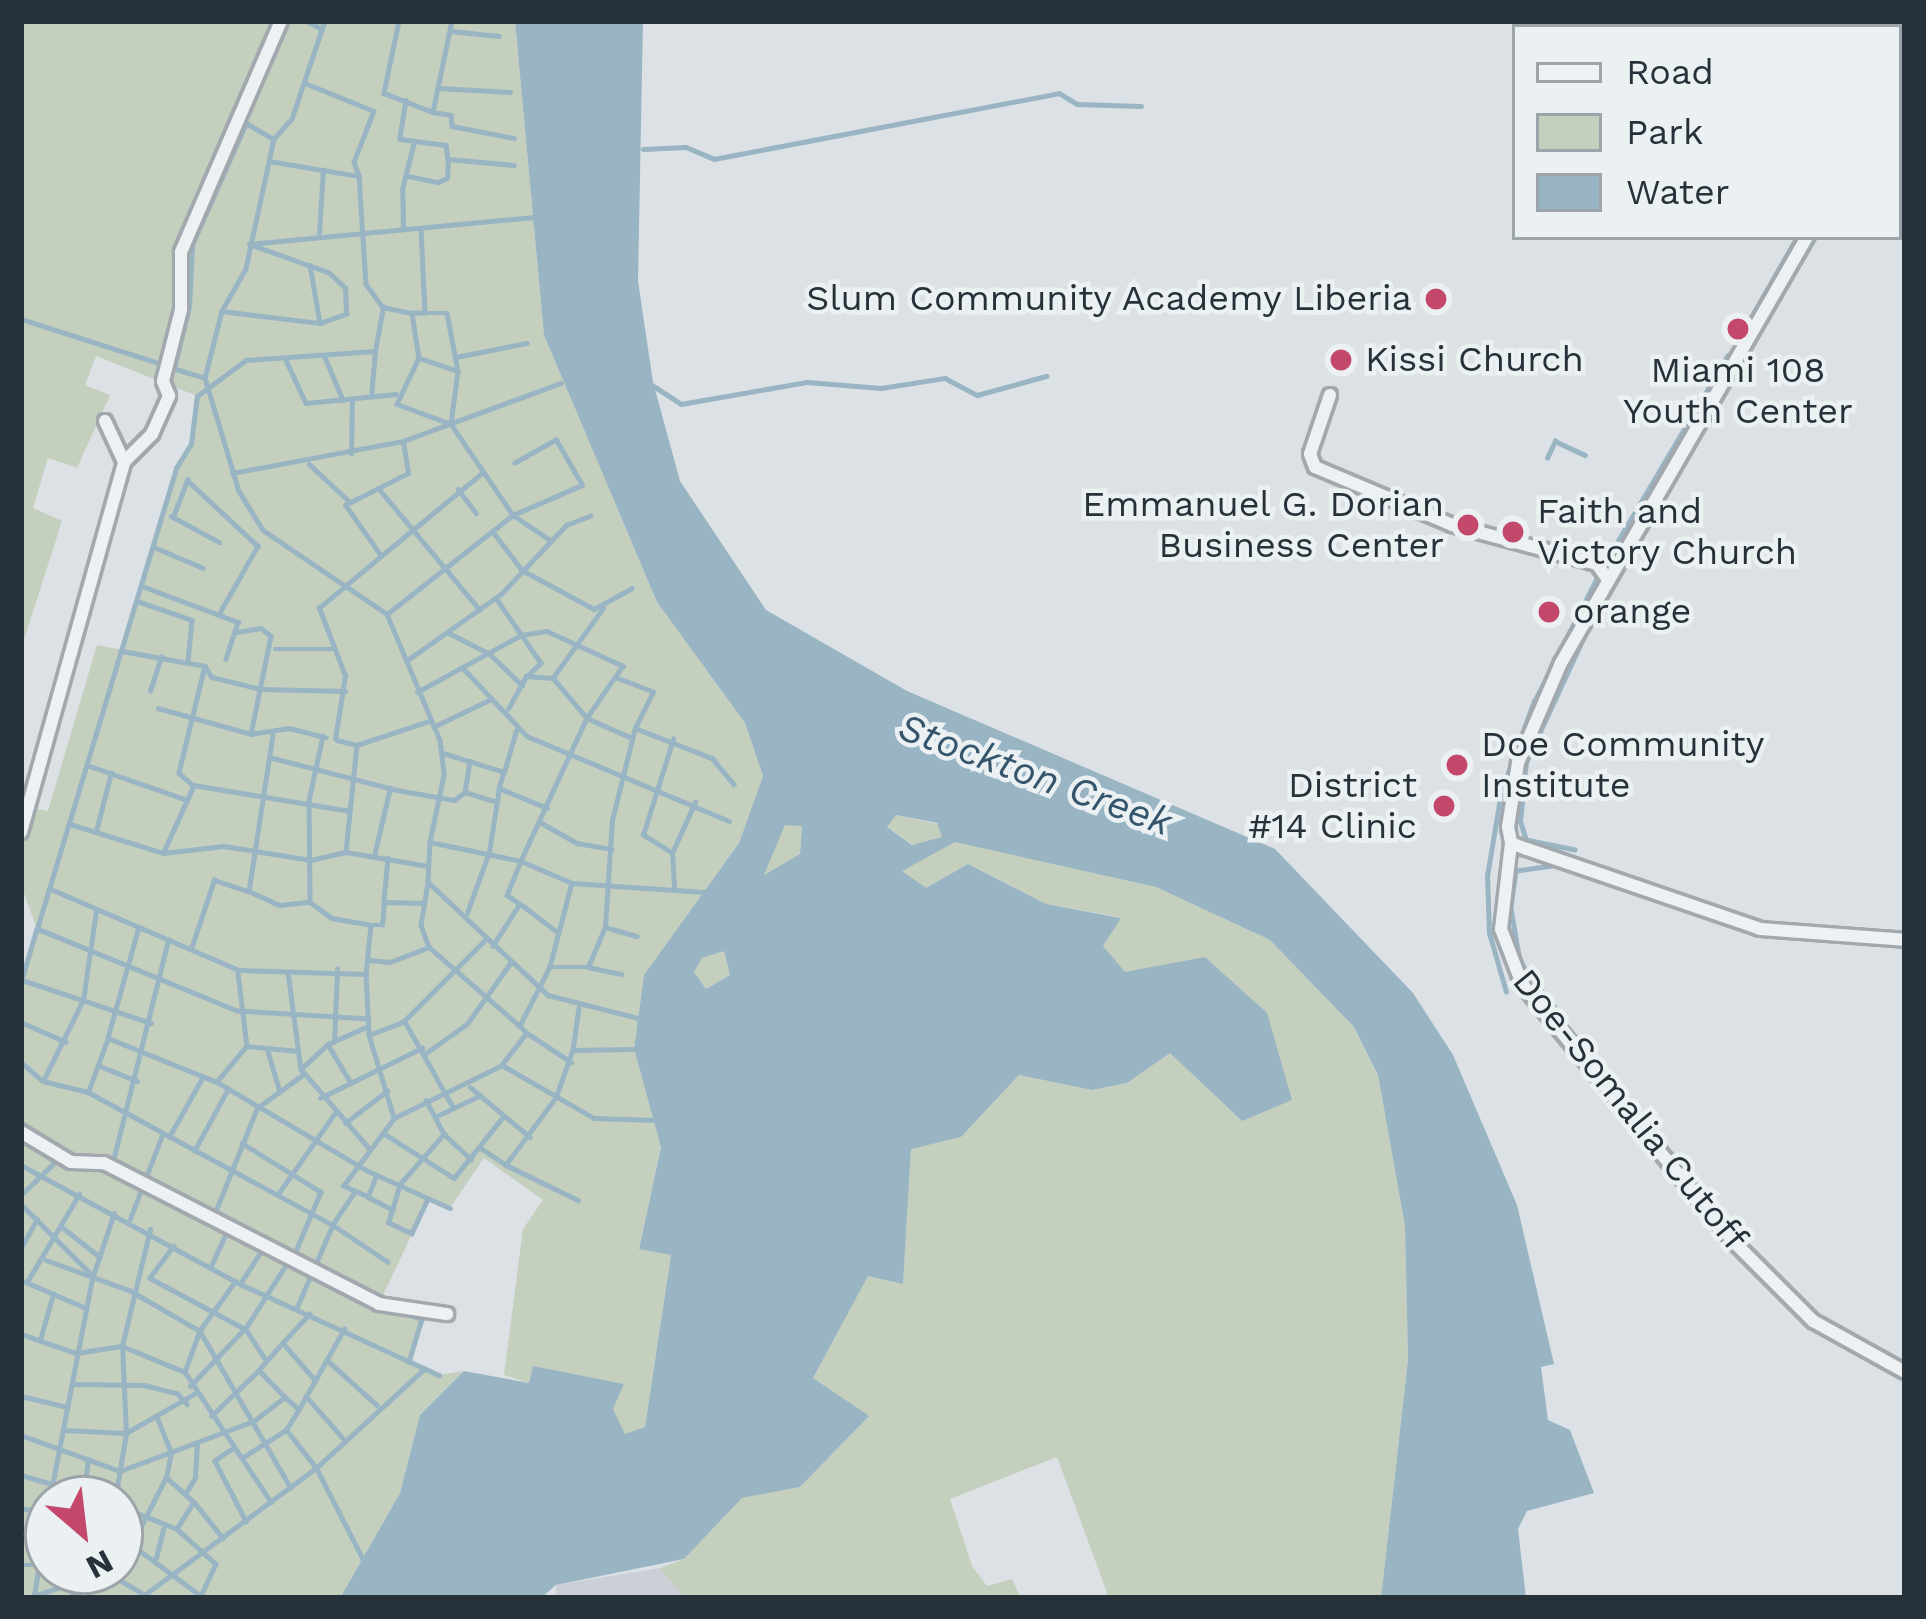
<!DOCTYPE html>
<html>
<head>
<meta charset="utf-8">
<style>
  body { margin:0 }
  #map { position:relative; width:1926px; height:1619px; overflow:hidden; background:#dce1e5; font-family:"Work Sans",sans-serif }
  div>[style] { position:absolute }
  .built>* { inset:0; background:#cad0d6 }
  .green>* { inset:0; background:#c4cfbe }
  .water>* { inset:0; background:#99b4c3 }
  .stream>* { height:4.5px; margin:-2.25px; padding:0 2.25px; transform-origin:2.25px; border-radius:2.25px; background:#99b4c3 }
  .roads { filter:drop-shadow(3px 0 #a2a9ae) drop-shadow(-3px 0 #a2a9ae) drop-shadow(0 3px #a2a9ae) drop-shadow(0 -3px #a2a9ae) }
  .street>* { height:12px; margin:-6px; padding:0 6px; transform-origin:6px; border-radius:6px; background:#eef1f4 }
  .dots>* { width:33px; height:33px; translate:-50% -50%; box-sizing:border-box; border:6px solid #ebf0f3; border-radius:50% }
  span { translate:-50% -50%; white-space:nowrap; text-align:center; line-height:1.15; -webkit-text-stroke:9px #ebf0f3; paint-order:stroke }
  .poi-label { font-size:36px; color:#27313a }
  .right { translate:-100% -50%; text-align:right }
  .left { translate:0 -50%; text-align:left }
  .street-label { font-size:36px; color:#27313a }
  .water-label { font-size:39px; color:#34556b; font-style:italic }
  .frame { position:absolute; inset:0; border:24px solid #27313a; pointer-events:none }
  .legend { position:absolute; left:1512px; top:24px; width:390px; height:216px; box-sizing:border-box; background:#ebf0f3; border:3px solid #9da4a9; margin:0; padding:15px 21px; list-style:none; font-size:36px; color:#27313a }
  .legend li { display:flex; align-items:center; gap:24px; height:60px }
  .legend b { width:60px; border:3px solid #9da4a9 }
  .north { position:absolute; left:24px; top:1475px; width:120px; height:120px; box-sizing:border-box; background:#ebf0f3; border:3px solid #9da4a9; border-radius:50%; rotate:152deg; font-size:33px; font-weight:700; line-height:48px; text-align:center; color:#27313a }
  .north::after { content:''; display:block; margin:auto; width:42px; height:54px; background:#c4476c; clip-path:polygon(50% 0,100% 100%,50% 72%,0 100%) }
</style>
</head>
<body>
<div id="map">
  <div class="built">
    <i style="clip-path:polygon(660px 1568px,685px 1598px,556px 1598px,556px 1585px)"></i>
  </div>
  <div class="green">
    <i style="clip-path:polygon(evenodd,21px 21px,515px 21px,544px 335px,657px 602px,745px 723px,763px 776px,739px 843px,644px 975px,634px 1049px,661px 1146px,639px 1248px,671px 1255px,645px 1427px,625px 1435px,613px 1409px,623px 1384px,533px 1367px,529px 1383px,504px 1375px,523px 1229px,543px 1200px,484px 1158px,450px 1208px,428px 1200px,379px 1304px,423px 1315px,409px 1362px,439px 1375px,464px 1371px,420px 1415px,400px 1493px,340px 1598px,21px 1598px,21px 988px,37px 929px,21px 885px,21px 790px,33px 808px,48px 811px,97px 645px,123px 650px,176px 468px,191px 444px,197px 396px,96px 356px,85px 385px,110px 395px,77px 468px,48px 458px,33px 508px,62px 521px,21px 649px,21px 21px,48px 1499px,120px 1499px,120px 1571px,48px 1571px,48px 1499px)"></i>
    <i style="clip-path:polygon(895px 815px,937px 824px,943px 838px,913px 845px,886px 826px)"></i>
    <i style="clip-path:polygon(785px 824px,802px 826px,800px 854px,762px 876px)"></i>
    <i style="clip-path:polygon(955px 841px,1156px 887px,1270px 940px,1354px 1027px,1378px 1075px,1405px 1226px,1408px 1360px,1381px 1598px,1109px 1598px,1057px 1457px,950px 1499px,972px 1566px,987px 1586px,1012px 1579px,1021px 1598px,685px 1598px,660px 1568px,684px 1559px,742px 1498px,800px 1487px,868px 1417px,813px 1378px,868px 1275px,903px 1283px,911px 1148px,961px 1137px,1019px 1075px,1092px 1090px,1127px 1083px,1170px 1053px,1242px 1121px,1103px 946px,1120px 917px,1046px 904px,968px 864px,925px 889px,901px 871px)"></i>
    <i style="clip-path:polygon(724px 950px,730px 975px,706px 989px,694px 972px,702px 958px)"></i>
  </div>
  <div class="water">
    <i style="clip-path:polygon(evenodd,515px 21px,643px 21px,638px 281px,653px 382px,680px 481px,766px 610px,907px 691px,1275px 849px,1413px 993px,1453px 1055px,1517px 1205px,1554px 1364px,1541px 1367px,1548px 1420px,1570px 1430px,1594px 1493px,1527px 1511px,1518px 1529px,1526px 1598px,1381px 1598px,1408px 1360px,1405px 1226px,1378px 1075px,1354px 1027px,1270px 940px,1156px 887px,955px 842px,902px 871px,926px 888px,968px 864px,1046px 904px,1121px 918px,1103px 946px,1125px 972px,1205px 957px,1267px 1013px,1292px 1100px,1242px 1121px,1170px 1053px,1127px 1083px,1092px 1090px,1019px 1075px,961px 1137px,911px 1149px,903px 1284px,868px 1276px,813px 1378px,869px 1416px,800px 1487px,742px 1498px,684px 1559px,556px 1585px,541px 1598px,340px 1598px,400px 1493px,420px 1415px,464px 1371px,529px 1383px,533px 1366px,624px 1384px,613px 1409px,625px 1434px,645px 1427px,671px 1255px,639px 1249px,661px 1147px,634px 1049px,644px 975px,739px 843px,763px 776px,745px 723px,657px 602px,544px 335px,515px 21px,896px 815px,937px 823px,942px 837px,912px 845px,887px 827px,896px 815px,515px 21px,785px 825px,802px 826px,800px 854px,764px 875px,785px 825px,515px 21px,724px 951px,730px 975px,706px 989px,694px 972px,702px 958px,724px 951px)"></i>
  </div>
  <div class="stream">
    <i style="left:307px;top:21px;width:17px;rotate:28deg"></i>
    <i style="left:325px;top:21px;width:103px;rotate:108.6deg"></i>
    <i style="left:292px;top:119px;width:27px;rotate:132deg"></i>
    <i style="left:274px;top:139px;width:133px;rotate:102.2deg"></i>
    <i style="left:246px;top:269px;width:48px;rotate:119.7deg"></i>
    <i style="left:222px;top:311px;width:69px;rotate:104.2deg"></i>
    <i style="left:205px;top:378px;width:118px;rotate:73.3deg"></i>
    <i style="left:239px;top:491px;width:46px;rotate:58.4deg"></i>
    <i style="left:263px;top:530px;width:150px;rotate:34.1deg"></i>
    <i style="left:387px;top:614px;width:137px;rotate:67.2deg"></i>
    <i style="left:440px;top:740px;width:35px;rotate:83deg"></i>
    <i style="left:444px;top:775px;width:68px;rotate:101.8deg"></i>
    <i style="left:430px;top:842px;width:93px;rotate:11.8deg"></i>
    <i style="left:521px;top:861px;width:56px;rotate:23.3deg"></i>
    <i style="left:572px;top:883px;width:132px;rotate:3.9deg"></i>
    <i style="left:399px;top:21px;width:74px;rotate:101.8deg"></i>
    <i style="left:384px;top:93px;width:53px;rotate:21.2deg"></i>
    <i style="left:452px;top:21px;width:93px;rotate:101.8deg"></i>
    <i style="left:433px;top:112px;width:18px;rotate:9deg"></i>
    <i style="left:451px;top:115px;width:11px;rotate:85deg"></i>
    <i style="left:452px;top:126px;width:63px;rotate:11deg"></i>
    <i style="left:451px;top:31px;width:48px;rotate:5.9deg"></i>
    <i style="left:1899px;top:57px;width:16px;rotate:-68deg"></i>
    <i style="left:305px;top:83px;width:74px;rotate:22.1deg"></i>
    <i style="left:374px;top:111px;width:55px;rotate:111.4deg"></i>
    <i style="left:354px;top:162px;width:15px;rotate:70deg"></i>
    <i style="left:438px;top:88px;width:72px;rotate:3.2deg"></i>
    <i style="left:406px;top:100px;width:39px;rotate:99deg"></i>
    <i style="left:400px;top:139px;width:46px;rotate:7.4deg"></i>
    <i style="left:446px;top:145px;width:14px;rotate:82deg"></i>
    <i style="left:643px;top:149px;width:43px;rotate:-2.7deg"></i>
    <i style="left:686px;top:147px;width:30px;rotate:23deg"></i>
    <i style="left:714px;top:159px;width:351px;rotate:-10.8deg"></i>
    <i style="left:1059px;top:93px;width:21px;rotate:31deg"></i>
    <i style="left:1077px;top:104px;width:64px;rotate:1.8deg"></i>
    <i style="left:269px;top:161px;width:91px;rotate:9.5deg"></i>
    <i style="left:359px;top:176px;width:108px;rotate:86.3deg"></i>
    <i style="left:366px;top:284px;width:29px;rotate:54deg"></i>
    <i style="left:383px;top:307px;width:30px;rotate:12deg"></i>
    <i style="left:409px;top:176px;width:30px;rotate:12deg"></i>
    <i style="left:438px;top:182px;width:10px;rotate:-24deg"></i>
    <i style="left:447px;top:178px;width:19px;rotate:-87deg"></i>
    <i style="left:448px;top:159px;width:66px;rotate:5.2deg"></i>
    <i style="left:403px;top:228px;width:39px;rotate:-91deg"></i>
    <i style="left:402px;top:189px;width:49px;rotate:-75.7deg"></i>
    <i style="left:421px;top:228px;width:85px;rotate:87.3deg"></i>
    <i style="left:425px;top:313px;width:13px;rotate:180deg"></i>
    <i style="left:412px;top:313px;width:46px;rotate:81.2deg"></i>
    <i style="left:419px;top:358px;width:51px;rotate:115.6deg"></i>
    <i style="left:397px;top:404px;width:58px;rotate:20.3deg"></i>
    <i style="left:319px;top:233px;width:63px;rotate:-86.4deg"></i>
    <i style="left:249px;top:244px;width:287px;rotate:-5.4deg"></i>
    <i style="left:310px;top:265px;width:59px;rotate:80.2deg"></i>
    <i style="left:222px;top:311px;width:99px;rotate:7deg"></i>
    <i style="left:320px;top:323px;width:28px;rotate:-19deg"></i>
    <i style="left:346px;top:314px;width:26px;rotate:-92deg"></i>
    <i style="left:345px;top:288px;width:22px;rotate:-137deg"></i>
    <i style="left:329px;top:273px;width:83px;rotate:-160.3deg"></i>
    <i style="left:425px;top:313px;width:22px"></i>
    <i style="left:447px;top:313px;width:59px;rotate:79.3deg"></i>
    <i style="left:458px;top:371px;width:53px;rotate:97.5deg"></i>
    <i style="left:451px;top:424px;width:110px;rotate:55.7deg"></i>
    <i style="left:513px;top:515px;width:45px;rotate:34deg"></i>
    <i style="left:21px;top:319px;width:151px;rotate:17.7deg"></i>
    <i style="left:1746px;top:326px;width:103px;rotate:-60.2deg"></i>
    <i style="left:324px;top:355px;width:49px;rotate:67.1deg"></i>
    <i style="left:456px;top:357px;width:72px;rotate:-11.2deg"></i>
    <i style="left:419px;top:358px;width:41px;rotate:18.4deg"></i>
    <i style="left:286px;top:360px;width:47px;rotate:65.1deg"></i>
    <i style="left:306px;top:403px;width:90px;rotate:-5.7deg"></i>
    <i style="left:1739px;top:366px;width:150px;rotate:-59.5deg"></i>
    <i style="left:174px;top:368px;width:63px;rotate:-76.2deg"></i>
    <i style="left:189px;top:307px;width:62px;rotate:-87.2deg"></i>
    <i style="left:192px;top:245px;width:133px;rotate:-66.1deg"></i>
    <i style="left:246px;top:123px;width:32px;rotate:30deg"></i>
    <i style="left:176px;top:369px;width:30px;rotate:17deg"></i>
    <i style="left:649px;top:383px;width:38px;rotate:33deg"></i>
    <i style="left:681px;top:404px;width:128px;rotate:-9.9deg"></i>
    <i style="left:807px;top:382px;width:74px;rotate:4.6deg"></i>
    <i style="left:881px;top:388px;width:65px;rotate:-8.9deg"></i>
    <i style="left:945px;top:378px;width:36px;rotate:28deg"></i>
    <i style="left:977px;top:395px;width:72px;rotate:-15.4deg"></i>
    <i style="left:371px;top:397px;width:46px;rotate:-85deg"></i>
    <i style="left:351px;top:454px;width:55px;rotate:-89deg"></i>
    <i style="left:1547px;top:458px;width:19px;rotate:-65deg"></i>
    <i style="left:1555px;top:441px;width:33px;rotate:25deg"></i>
    <i style="left:309px;top:464px;width:54px;rotate:42.8deg"></i>
    <i style="left:232px;top:473px;width:174px;rotate:-10.6deg"></i>
    <i style="left:403px;top:441px;width:168px;rotate:-20.2deg"></i>
    <i style="left:458px;top:489px;width:30px;rotate:53deg"></i>
    <i style="left:380px;top:490px;width:156px;rotate:50.2deg"></i>
    <i style="left:171px;top:516px;width:55px;rotate:28.4deg"></i>
    <i style="left:173px;top:517px;width:40px;rotate:-69deg"></i>
    <i style="left:187px;top:480px;width:97px;rotate:42.9deg"></i>
    <i style="left:258px;top:546px;width:79px;rotate:119.5deg"></i>
    <i style="left:494px;top:533px;width:46px;rotate:52.9deg"></i>
    <i style="left:522px;top:570px;width:82px;rotate:28.4deg"></i>
    <i style="left:594px;top:609px;width:43px;rotate:-28.9deg"></i>
    <i style="left:154px;top:547px;width:53px;rotate:23.2deg"></i>
    <i style="left:381px;top:556px;width:131px;rotate:-39.4deg"></i>
    <i style="left:1603px;top:566px;width:244px;rotate:-59.4deg"></i>
    <i style="left:142px;top:586px;width:103px;rotate:20.6deg"></i>
    <i style="left:238px;top:622px;width:39px;rotate:108deg"></i>
    <i style="left:496px;top:598px;width:79px;rotate:55.3deg"></i>
    <i style="left:541px;top:663px;width:16px;rotate:135deg"></i>
    <i style="left:137px;top:601px;width:58px;rotate:19.1deg"></i>
    <i style="left:192px;top:620px;width:42px;rotate:95.4deg"></i>
    <i style="left:387px;top:614px;width:160px;rotate:-38.2deg"></i>
    <i style="left:513px;top:515px;width:75px;rotate:-23.5deg"></i>
    <i style="left:582px;top:485px;width:52px;rotate:-120deg"></i>
    <i style="left:556px;top:440px;width:47px;rotate:150.7deg"></i>
    <i style="left:236px;top:632px;width:25px;rotate:-9deg"></i>
    <i style="left:261px;top:628px;width:13px;rotate:39deg"></i>
    <i style="left:271px;top:636px;width:100px;rotate:101.5deg"></i>
    <i style="left:449px;top:633px;width:46px;rotate:27.1deg"></i>
    <i style="left:490px;top:654px;width:45px;rotate:44.1deg"></i>
    <i style="left:275px;top:649px;width:60px"></i>
    <i style="left:122px;top:651px;width:84px;rotate:10.2deg"></i>
    <i style="left:205px;top:666px;width:13px;rotate:58deg"></i>
    <i style="left:212px;top:677px;width:50px;rotate:13.8deg"></i>
    <i style="left:261px;top:689px;width:84px;rotate:1.4deg"></i>
    <i style="left:406px;top:661px;width:116px;rotate:-35.2deg"></i>
    <i style="left:501px;top:594px;width:95px;rotate:-46.7deg"></i>
    <i style="left:566px;top:525px;width:26px;rotate:-21deg"></i>
    <i style="left:205px;top:666px;width:110px;rotate:103.7deg"></i>
    <i style="left:179px;top:773px;width:18px;rotate:41deg"></i>
    <i style="left:193px;top:785px;width:159px;rotate:9.4deg"></i>
    <i style="left:464px;top:669px;width:92px;rotate:46.8deg"></i>
    <i style="left:527px;top:736px;width:219px;rotate:22.8deg"></i>
    <i style="left:554px;top:676px;width:84px;rotate:-54.2deg"></i>
    <i style="left:150px;top:691px;width:36px;rotate:-72deg"></i>
    <i style="left:417px;top:692px;width:119px;rotate:-28.7deg"></i>
    <i style="left:521px;top:635px;width:26px;rotate:-9deg"></i>
    <i style="left:547px;top:631px;width:84px;rotate:24.7deg"></i>
    <i style="left:623px;top:666px;width:63px;rotate:124.7deg"></i>
    <i style="left:587px;top:718px;width:157px;rotate:114.8deg"></i>
    <i style="left:521px;top:861px;width:37px;rotate:112deg"></i>
    <i style="left:507px;top:895px;width:16px;rotate:35deg"></i>
    <i style="left:520px;top:904px;width:50px;rotate:122.7deg"></i>
    <i style="left:1535px;top:700px;width:144px;rotate:-63.1deg"></i>
    <i style="left:158px;top:708px;width:97px;rotate:15.6deg"></i>
    <i style="left:251px;top:734px;width:38px;rotate:-9deg"></i>
    <i style="left:289px;top:728px;width:38px;rotate:14deg"></i>
    <i style="left:508px;top:709px;width:38px;rotate:-61deg"></i>
    <i style="left:526px;top:676px;width:27px;rotate:4deg"></i>
    <i style="left:553px;top:678px;width:52px;rotate:49.6deg"></i>
    <i style="left:587px;top:718px;width:49px;rotate:24deg"></i>
    <i style="left:433px;top:727px;width:64px;rotate:-25.8deg"></i>
    <i style="left:635px;top:728px;width:83px;rotate:21.3deg"></i>
    <i style="left:712px;top:758px;width:34px;rotate:50deg"></i>
    <i style="left:273px;top:735px;width:158px;rotate:98.7deg"></i>
    <i style="left:249px;top:891px;width:33px;rotate:25deg"></i>
    <i style="left:279px;top:905px;width:31px;rotate:-6deg"></i>
    <i style="left:323px;top:736px;width:66px;rotate:102.2deg"></i>
    <i style="left:309px;top:801px;width:101px;rotate:89.4deg"></i>
    <i style="left:310px;top:902px;width:27px;rotate:36deg"></i>
    <i style="left:332px;top:918px;width:40px;rotate:10deg"></i>
    <i style="left:371px;top:925px;width:49px;rotate:95.8deg"></i>
    <i style="left:335px;top:739px;width:64px;rotate:-81deg"></i>
    <i style="left:345px;top:676px;width:73px;rotate:-110.9deg"></i>
    <i style="left:319px;top:608px;width:81px;rotate:-40deg"></i>
    <i style="left:381px;top:556px;width:62px;rotate:-125.2deg"></i>
    <i style="left:345px;top:505px;width:71px;rotate:-26.9deg"></i>
    <i style="left:408px;top:473px;width:32px;rotate:-99deg"></i>
    <i style="left:337px;top:740px;width:21px;rotate:14deg"></i>
    <i style="left:357px;top:745px;width:76px;rotate:-18.4deg"></i>
    <i style="left:357px;top:745px;width:108px;rotate:95.9deg"></i>
    <i style="left:346px;top:852px;width:83px;rotate:9.7deg"></i>
    <i style="left:443px;top:753px;width:64px;rotate:17.3deg"></i>
    <i style="left:504px;top:772px;width:17px;rotate:107deg"></i>
    <i style="left:499px;top:788px;width:52px;rotate:22.6deg"></i>
    <i style="left:273px;top:758px;width:128px;rotate:14.5deg"></i>
    <i style="left:397px;top:790px;width:58px;rotate:10deg"></i>
    <i style="left:454px;top:800px;width:14px;rotate:-36deg"></i>
    <i style="left:470px;top:761px;width:31px;rotate:99deg"></i>
    <i style="left:465px;top:792px;width:34px;rotate:17deg"></i>
    <i style="left:90px;top:766px;width:103px;rotate:19.3deg"></i>
    <i style="left:504px;top:772px;width:43px;rotate:-73.7deg"></i>
    <i style="left:540px;top:822px;width:43px;rotate:29.6deg"></i>
    <i style="left:577px;top:843px;width:35px;rotate:10deg"></i>
    <i style="left:70px;top:824px;width:97px;rotate:17.3deg"></i>
    <i style="left:163px;top:853px;width:61px;rotate:-6.5deg"></i>
    <i style="left:224px;top:846px;width:88px;rotate:9.1deg"></i>
    <i style="left:311px;top:860px;width:36px;rotate:-13deg"></i>
    <i style="left:96px;top:831px;width:60px;rotate:-75.5deg"></i>
    <i style="left:430px;top:842px;width:40px;rotate:92.9deg"></i>
    <i style="left:428px;top:882px;width:165px;rotate:43.3deg"></i>
    <i style="left:548px;top:995px;width:93px;rotate:14.3deg"></i>
    <i style="left:1575px;top:850px;width:50px;rotate:-168.5deg"></i>
    <i style="left:1526px;top:840px;width:19px;rotate:-108deg"></i>
    <i style="left:1520px;top:822px;width:60px;rotate:-84.3deg"></i>
    <i style="left:1526px;top:762px;width:145px;rotate:-65.2deg"></i>
    <i style="left:163px;top:853px;width:72px;rotate:-65.6deg"></i>
    <i style="left:672px;top:853px;width:34px;rotate:-148deg"></i>
    <i style="left:643px;top:835px;width:101px;rotate:-72.6deg"></i>
    <i style="left:374px;top:856px;width:70px;rotate:-76.8deg"></i>
    <i style="left:388px;top:858px;width:44px;rotate:95.2deg"></i>
    <i style="left:384px;top:902px;width:40px;rotate:1.4deg"></i>
    <i style="left:1552px;top:866px;width:36px;rotate:172deg"></i>
    <i style="left:1516px;top:871px;width:37px;rotate:98deg"></i>
    <i style="left:1511px;top:908px;width:55px;rotate:80.5deg"></i>
    <i style="left:1520px;top:962px;width:56px;rotate:52.3deg"></i>
    <i style="left:428px;top:883px;width:43px;rotate:99.5deg"></i>
    <i style="left:421px;top:925px;width:23px;rotate:70deg"></i>
    <i style="left:572px;top:883px;width:87px;rotate:104.7deg"></i>
    <i style="left:550px;top:967px;width:66px;rotate:117deg"></i>
    <i style="left:520px;top:1026px;width:10px;rotate:45deg"></i>
    <i style="left:527px;top:1033px;width:41px;rotate:128deg"></i>
    <i style="left:502px;top:1065px;width:106px;rotate:29.9deg"></i>
    <i style="left:594px;top:1118px;width:60px;rotate:1.9deg"></i>
    <i style="left:674px;top:888px;width:35px;rotate:-93deg"></i>
    <i style="left:672px;top:853px;width:56px;rotate:-65.7deg"></i>
    <i style="left:53px;top:890px;width:202px;rotate:23.3deg"></i>
    <i style="left:239px;top:970px;width:127px;rotate:1.8deg"></i>
    <i style="left:366px;top:974px;width:61px;rotate:87.2deg"></i>
    <i style="left:369px;top:1035px;width:87px;rotate:73.2deg"></i>
    <i style="left:522px;top:905px;width:43px;rotate:37.4deg"></i>
    <i style="left:467px;top:913px;width:65px;rotate:-70.2deg"></i>
    <i style="left:489px;top:852px;width:65px;rotate:-81.1deg"></i>
    <i style="left:371px;top:925px;width:11px"></i>
    <i style="left:382px;top:925px;width:23px;rotate:-85deg"></i>
    <i style="left:139px;top:927px;width:115px;rotate:105.6deg"></i>
    <i style="left:108px;top:1038px;width:118px;rotate:22deg"></i>
    <i style="left:605px;top:927px;width:33px;rotate:16deg"></i>
    <i style="left:37px;top:929px;width:53px;rotate:106.4deg"></i>
    <i style="left:22px;top:980px;width:136px;rotate:18.4deg"></i>
    <i style="left:191px;top:949px;width:73px;rotate:-71.6deg"></i>
    <i style="left:214px;top:880px;width:36px;rotate:18deg"></i>
    <i style="left:368px;top:960px;width:22px;rotate:5deg"></i>
    <i style="left:390px;top:962px;width:42px;rotate:-21deg"></i>
    <i style="left:429px;top:947px;width:121px;rotate:41deg"></i>
    <i style="left:550px;top:967px;width:38px"></i>
    <i style="left:588px;top:967px;width:43px;rotate:-67deg"></i>
    <i style="left:605px;top:927px;width:107px;rotate:-86.3deg"></i>
    <i style="left:612px;top:820px;width:95px;rotate:-76deg"></i>
    <i style="left:635px;top:728px;width:40px;rotate:-63.4deg"></i>
    <i style="left:653px;top:692px;width:40px;rotate:-159deg"></i>
    <i style="left:588px;top:967px;width:34px;rotate:12deg"></i>
    <i style="left:288px;top:972px;width:98px;rotate:82.4deg"></i>
    <i style="left:301px;top:1069px;width:104px;rotate:49.3deg"></i>
    <i style="left:238px;top:973px;width:74px;rotate:83deg"></i>
    <i style="left:247px;top:1046px;width:51px;rotate:5.6deg"></i>
    <i style="left:1506px;top:992px;width:61px;rotate:-106.1deg"></i>
    <i style="left:1489px;top:933px;width:57px;rotate:-92deg"></i>
    <i style="left:1487px;top:876px;width:85px;rotate:-80.5deg"></i>
    <i style="left:1501px;top:792px;width:97px;rotate:-70.1deg"></i>
    <i style="left:579px;top:1008px;width:42px;rotate:98.1deg"></i>
    <i style="left:573px;top:1050px;width:61px;rotate:-0.9deg"></i>
    <i style="left:369px;top:1019px;width:132px;rotate:-176.5deg"></i>
    <i style="left:237px;top:1011px;width:216px;rotate:-157.7deg"></i>
    <i style="left:37px;top:929px;width:481px;rotate:-73.2deg"></i>
    <i style="left:176px;top:468px;width:28px;rotate:-58deg"></i>
    <i style="left:191px;top:444px;width:48px;rotate:-82.9deg"></i>
    <i style="left:197px;top:396px;width:61px;rotate:-36.3deg"></i>
    <i style="left:246px;top:360px;width:129px;rotate:-4deg"></i>
    <i style="left:375px;top:351px;width:45px;rotate:-79.7deg"></i>
    <i style="left:21px;top:1022px;width:49px;rotate:24deg"></i>
    <i style="left:527px;top:1033px;width:53px;rotate:33.4deg"></i>
    <i style="left:369px;top:1035px;width:36px;rotate:-21deg"></i>
    <i style="left:334px;top:1042px;width:73px;rotate:-87.6deg"></i>
    <i style="left:247px;top:1046px;width:47px;rotate:129.8deg"></i>
    <i style="left:217px;top:1082px;width:175px;rotate:30.5deg"></i>
    <i style="left:368px;top:1171px;width:90px;rotate:24.3deg"></i>
    <i style="left:329px;top:1046px;width:43px;rotate:59.3deg"></i>
    <i style="left:267px;top:1048px;width:46px;rotate:73.5deg"></i>
    <i style="left:573px;top:1050px;width:51px;rotate:109.5deg"></i>
    <i style="left:556px;top:1098px;width:84px;rotate:126.7deg"></i>
    <i style="left:506px;top:1165px;width:80px;rotate:25.9deg"></i>
    <i style="left:426px;top:1053px;width:50px;rotate:-35.3deg"></i>
    <i style="left:467px;top:1024px;width:76px;rotate:-54.6deg"></i>
    <i style="left:21px;top:1062px;width:29px;rotate:41deg"></i>
    <i style="left:43px;top:1081px;width:46px;rotate:13.7deg"></i>
    <i style="left:88px;top:1092px;width:279px;rotate:28.5deg"></i>
    <i style="left:333px;top:1225px;width:90px;rotate:113.4deg"></i>
    <i style="left:100px;top:1066px;width:40px;rotate:22deg"></i>
    <i style="left:301px;top:1069px;width:37px;rotate:-43deg"></i>
    <i style="left:328px;top:1044px;width:42px;rotate:-24.1deg"></i>
    <i style="left:43px;top:1081px;width:90px;rotate:-63.7deg"></i>
    <i style="left:83px;top:1000px;width:90px;rotate:-81.7deg"></i>
    <i style="left:470px;top:1087px;width:78px;rotate:39.8deg"></i>
    <i style="left:88px;top:1092px;width:58px;rotate:-69.7deg"></i>
    <i style="left:320px;top:1098px;width:114px;rotate:-26.1deg"></i>
    <i style="left:426px;top:1100px;width:38px;rotate:62deg"></i>
    <i style="left:444px;top:1134px;width:37px;rotate:43deg"></i>
    <i style="left:453px;top:1108px;width:100px;rotate:-119.4deg"></i>
    <i style="left:404px;top:1021px;width:115px;rotate:-45deg"></i>
    <i style="left:437px;top:1116px;width:47px;rotate:-25.5deg"></i>
    <i style="left:21px;top:1122px;width:60px;rotate:34.8deg"></i>
    <i style="left:345px;top:1123px;width:53px;rotate:-37.3deg"></i>
    <i style="left:383px;top:1133px;width:84px;rotate:32.4deg"></i>
    <i style="left:454px;top:1178px;width:77px;rotate:-51.3deg"></i>
    <i style="left:169px;top:1137px;width:65px;rotate:-60.7deg"></i>
    <i style="left:242px;top:1143px;width:93px;rotate:31.8deg"></i>
    <i style="left:321px;top:1192px;width:69px;rotate:112.9deg"></i>
    <i style="left:481px;top:1148px;width:30px;rotate:34deg"></i>
    <i style="left:194px;top:1151px;width:71px;rotate:-61.3deg"></i>
    <i style="left:21px;top:1165px;width:249px;rotate:28.5deg"></i>
    <i style="left:240px;top:1284px;width:219px;rotate:24.6deg"></i>
    <i style="left:112px;top:1165px;width:232px;rotate:-76deg"></i>
    <i style="left:377px;top:1175px;width:24px;rotate:112deg"></i>
    <i style="left:368px;top:1197px;width:28px;rotate:27deg"></i>
    <i style="left:355px;top:1192px;width:40px;rotate:124deg"></i>
    <i style="left:333px;top:1225px;width:66px;rotate:33.9deg"></i>
    <i style="left:278px;top:1194px;width:99px;rotate:-54.9deg"></i>
    <i style="left:21px;top:1195px;width:54px;rotate:-44.3deg"></i>
    <i style="left:368px;top:1197px;width:27px;rotate:-156deg"></i>
    <i style="left:343px;top:1186px;width:85px;rotate:-53.1deg"></i>
    <i style="left:394px;top:1118px;width:120px;rotate:-26.1deg"></i>
    <i style="left:428px;top:1199px;width:38px;rotate:115deg"></i>
    <i style="left:412px;top:1234px;width:26px;rotate:-155deg"></i>
    <i style="left:388px;top:1223px;width:41px;rotate:-72.9deg"></i>
    <i style="left:400px;top:1184px;width:67px;rotate:-48.7deg"></i>
    <i style="left:21px;top:1204px;width:102px;rotate:45deg"></i>
    <i style="left:93px;top:1276px;width:227px;rotate:100.9deg"></i>
    <i style="left:216px;top:1211px;width:42px;rotate:31.4deg"></i>
    <i style="left:214px;top:1215px;width:115px;rotate:-68.1deg"></i>
    <i style="left:257px;top:1108px;width:58px;rotate:-35.9deg"></i>
    <i style="left:130px;top:1219px;width:90px;rotate:-69.1deg"></i>
    <i style="left:62px;top:1227px;width:48px;rotate:38.3deg"></i>
    <i style="left:174px;top:1246px;width:40px;rotate:127deg"></i>
    <i style="left:150px;top:1278px;width:108px;rotate:28.2deg"></i>
    <i style="left:245px;top:1329px;width:79px;rotate:133.5deg"></i>
    <i style="left:21px;top:1248px;width:33px;rotate:-61deg"></i>
    <i style="left:46px;top:1260px;width:90px;rotate:20deg"></i>
    <i style="left:131px;top:1291px;width:80px;rotate:30.1deg"></i>
    <i style="left:200px;top:1331px;width:181px;rotate:59.9deg"></i>
    <i style="left:210px;top:1268px;width:43px;rotate:-65.2deg"></i>
    <i style="left:93px;top:1276px;width:66px;rotate:-71.6deg"></i>
    <i style="left:21px;top:1280px;width:71px;rotate:23.3deg"></i>
    <i style="left:236px;top:1281px;width:62px;rotate:125.8deg"></i>
    <i style="left:200px;top:1331px;width:44px;rotate:110.1deg"></i>
    <i style="left:185px;top:1372px;width:156px;rotate:56.5deg"></i>
    <i style="left:27px;top:1282px;width:102px;rotate:-59.4deg"></i>
    <i style="left:240px;top:1284px;width:43px;rotate:-57.4deg"></i>
    <i style="left:310px;top:1314px;width:40px;rotate:133deg"></i>
    <i style="left:283px;top:1343px;width:49px;rotate:49.1deg"></i>
    <i style="left:408px;top:1314px;width:15px;rotate:20deg"></i>
    <i style="left:422px;top:1319px;width:45px;rotate:106.8deg"></i>
    <i style="left:21px;top:1334px;width:58px;rotate:19.1deg"></i>
    <i style="left:76px;top:1353px;width:47px;rotate:-8.7deg"></i>
    <i style="left:122px;top:1346px;width:68px;rotate:22.4deg"></i>
    <i style="left:40px;top:1340px;width:48px;rotate:-74.2deg"></i>
    <i style="left:282px;top:1344px;width:35px;rotate:131deg"></i>
    <i style="left:259px;top:1370px;width:37px;rotate:46deg"></i>
    <i style="left:266px;top:1361px;width:38px;rotate:-123deg"></i>
    <i style="left:245px;top:1329px;width:82px;rotate:-57.5deg"></i>
    <i style="left:328px;top:1361px;width:66px;rotate:41.9deg"></i>
    <i style="left:73px;top:1384px;width:71px;rotate:0.8deg"></i>
    <i style="left:144px;top:1385px;width:34px;rotate:14deg"></i>
    <i style="left:177px;top:1393px;width:15px;rotate:48deg"></i>
    <i style="left:21px;top:1396px;width:48px;rotate:13.2deg"></i>
    <i style="left:306px;top:1396px;width:55px;rotate:48.7deg"></i>
    <i style="left:211px;top:1416px;width:66px;rotate:-43.8deg"></i>
    <i style="left:64px;top:1430px;width:62px;rotate:2.8deg"></i>
    <i style="left:126px;top:1433px;width:78px;rotate:-29.8deg"></i>
    <i style="left:21px;top:1435px;width:105px;rotate:20deg"></i>
    <i style="left:120px;top:1471px;width:143px;rotate:-20.5deg"></i>
    <i style="left:254px;top:1421px;width:39px;rotate:-38deg"></i>
    <i style="left:285px;top:1397px;width:18px;rotate:41deg"></i>
    <i style="left:299px;top:1409px;width:92px;rotate:-60.6deg"></i>
    <i style="left:234px;top:1448px;width:23px;rotate:146deg"></i>
    <i style="left:215px;top:1461px;width:68px;rotate:62.7deg"></i>
    <i style="left:242px;top:1458px;width:52px;rotate:-32.5deg"></i>
    <i style="left:21px;top:1475px;width:65px;rotate:16.2deg"></i>
    <i style="left:166px;top:1477px;width:38px;rotate:42deg"></i>
    <i style="left:194px;top:1502px;width:32px;rotate:122deg"></i>
    <i style="left:177px;top:1529px;width:52px;rotate:41.9deg"></i>
    <i style="left:216px;top:1564px;width:38px;rotate:115deg"></i>
    <i style="left:185px;top:1494px;width:19px;rotate:-58deg"></i>
    <i style="left:195px;top:1478px;width:33px;rotate:-87deg"></i>
    <i style="left:83px;top:1499px;width:40px;rotate:-82.9deg"></i>
    <i style="left:115px;top:1499px;width:67px;rotate:-80.5deg"></i>
    <i style="left:126px;top:1433px;width:87px;rotate:-92.6deg"></i>
    <i style="left:122px;top:1346px;width:120px;rotate:-76.5deg"></i>
    <i style="left:194px;top:1502px;width:46px;rotate:51.1deg"></i>
    <i style="left:120px;top:1506px;width:61px;rotate:22deg"></i>
    <i style="left:21px;top:1508px;width:26px;rotate:11deg"></i>
    <i style="left:120px;top:1536px;width:101px;rotate:36.5deg"></i>
    <i style="left:132px;top:1544px;width:75px;rotate:-63.1deg"></i>
    <i style="left:166px;top:1477px;width:25px;rotate:-78deg"></i>
    <i style="left:171px;top:1453px;width:38px;rotate:-112deg"></i>
    <i style="left:156px;top:1558px;width:30px;rotate:-76deg"></i>
    <i style="left:363px;top:1560px;width:103px;rotate:-117.1deg"></i>
    <i style="left:316px;top:1468px;width:147px;rotate:-42.5deg"></i>
    <i style="left:21px;top:1565px;width:17px"></i>
    <i style="left:105px;top:1571px;width:52px;rotate:31deg"></i>
    <i style="left:147px;top:1593px;width:210px;rotate:-36.5deg"></i>
    <i style="left:316px;top:1468px;width:48px;rotate:-128.3deg"></i>
    <i style="left:286px;top:1430px;width:25px;rotate:-58deg"></i>
    <i style="left:34px;top:1596px;width:90px;rotate:-81.1deg"></i>
    <i style="left:28px;top:1598px;width:81px;rotate:-18.7deg"></i>
    <i style="left:72px;top:1598px;width:27px;rotate:-88deg"></i>
  </div>
  <div class="roads">
    <div class="street">
      <i style="left:1878px;top:21px;width:28px;rotate:17deg"></i>
      <i style="left:1807px;top:237px;width:492px;rotate:120deg"></i>
      <i style="left:1561px;top:663px;width:109px;rotate:113.3deg"></i>
      <i style="left:1518px;top:763px;width:65px;rotate:98.9deg"></i>
      <i style="left:1508px;top:827px;width:16px;rotate:79deg"></i>
      <i style="left:1511px;top:843px;width:17px;rotate:21deg"></i>
      <i style="left:1527px;top:849px;width:246px;rotate:18.9deg"></i>
      <i style="left:1760px;top:929px;width:145px;rotate:4.3deg"></i>
      <i style="left:1330px;top:395px;width:62px;rotate:108.7deg"></i>
      <i style="left:1310px;top:454px;width:14px;rotate:69deg"></i>
      <i style="left:1315px;top:467px;width:149px;rotate:22.9deg"></i>
      <i style="left:1452px;top:525px;width:150px;rotate:15.1deg"></i>
      <i style="left:1597px;top:564px;width:16px;rotate:55deg"></i>
      <i style="left:105px;top:421px;width:45px;rotate:65.1deg"></i>
      <i style="left:124px;top:462px;width:40px;rotate:-45deg"></i>
      <i style="left:152px;top:434px;width:42px;rotate:-65.9deg"></i>
      <i style="left:169px;top:396px;width:16px;rotate:-112deg"></i>
      <i style="left:163px;top:381px;width:73px;rotate:-75.8deg"></i>
      <i style="left:181px;top:310px;width:58px;rotate:-90deg"></i>
      <i style="left:181px;top:252px;width:252px;rotate:-66.6deg"></i>
      <i style="left:21px;top:832px;width:384px;rotate:-74.4deg"></i>
      <i style="left:1511px;top:843px;width:87px;rotate:96.6deg"></i>
      <i style="left:1501px;top:929px;width:59px;rotate:69.1deg"></i>
      <i style="left:1522px;top:984px;width:331px;rotate:50.6deg"></i>
      <i style="left:1732px;top:1240px;width:115px;rotate:45deg"></i>
      <i style="left:1813px;top:1321px;width:105px;rotate:29deg"></i>
      <i style="left:21px;top:1132px;width:58px;rotate:31deg"></i>
      <i style="left:71px;top:1162px;width:33px;rotate:2deg"></i>
      <i style="left:104px;top:1163px;width:309px;rotate:27.1deg"></i>
      <i style="left:379px;top:1304px;width:69px;rotate:8.4deg"></i>
    </div>
  </div>
  <div class="dots">
    <i style="left:1436px;top:299px;background:#c4476c"></i>
    <i style="left:1738px;top:329px;background:#c4476c"></i>
    <i style="left:1341px;top:360px;background:#c4476c"></i>
    <i style="left:1468px;top:525px;background:#c4476c"></i>
    <i style="left:1513px;top:532px;background:#c4476c"></i>
    <i style="left:1549px;top:612px;background:#c4476c"></i>
    <i style="left:1457px;top:765px;background:#c4476c"></i>
    <i style="left:1444px;top:806px;background:#c4476c"></i>
  </div>
  <div class="poi-label">
    <span class="right" style="left:1412px;top:299px">Slum Community Academy Liberia</span>
    <span class="left" style="left:1365px;top:360px">Kissi Church</span>
    <span style="left:1738px;top:391px">Miami 108<br>Youth Center</span>
    <span class="right" style="left:1444px;top:525px">Emmanuel G. Dorian<br>Business Center</span>
    <span class="left" style="left:1537px;top:532px">Faith and<br>Victory Church</span>
    <span class="left" style="left:1573px;top:612px">orange</span>
    <span class="left" style="left:1481px;top:765px">Doe Community<br>Institute</span>
    <span class="right" style="left:1417px;top:806px">District<br>#14 Clinic</span>
  </div>
  <div class="street-label">
    <span style="left:1630px;top:1110px;rotate:51deg">Doe-Somalia Cutoff</span>
  </div>
  <div class="water-label">
    <span style="left:1035px;top:775px;rotate:20deg">Stockton Creek</span>
  </div>
  <div class="frame"></div>
  <ul class="legend">
  <li><b style="height:15px;background:#eef1f4"></b>Road</li>
  <li><b style="height:33px;background:#c4cfbe"></b>Park</li>
  <li><b style="height:33px;background:#99b4c3"></b>Water</li>
  </ul>
  <div class="north">N</div>
</div>
</body>
</html>
